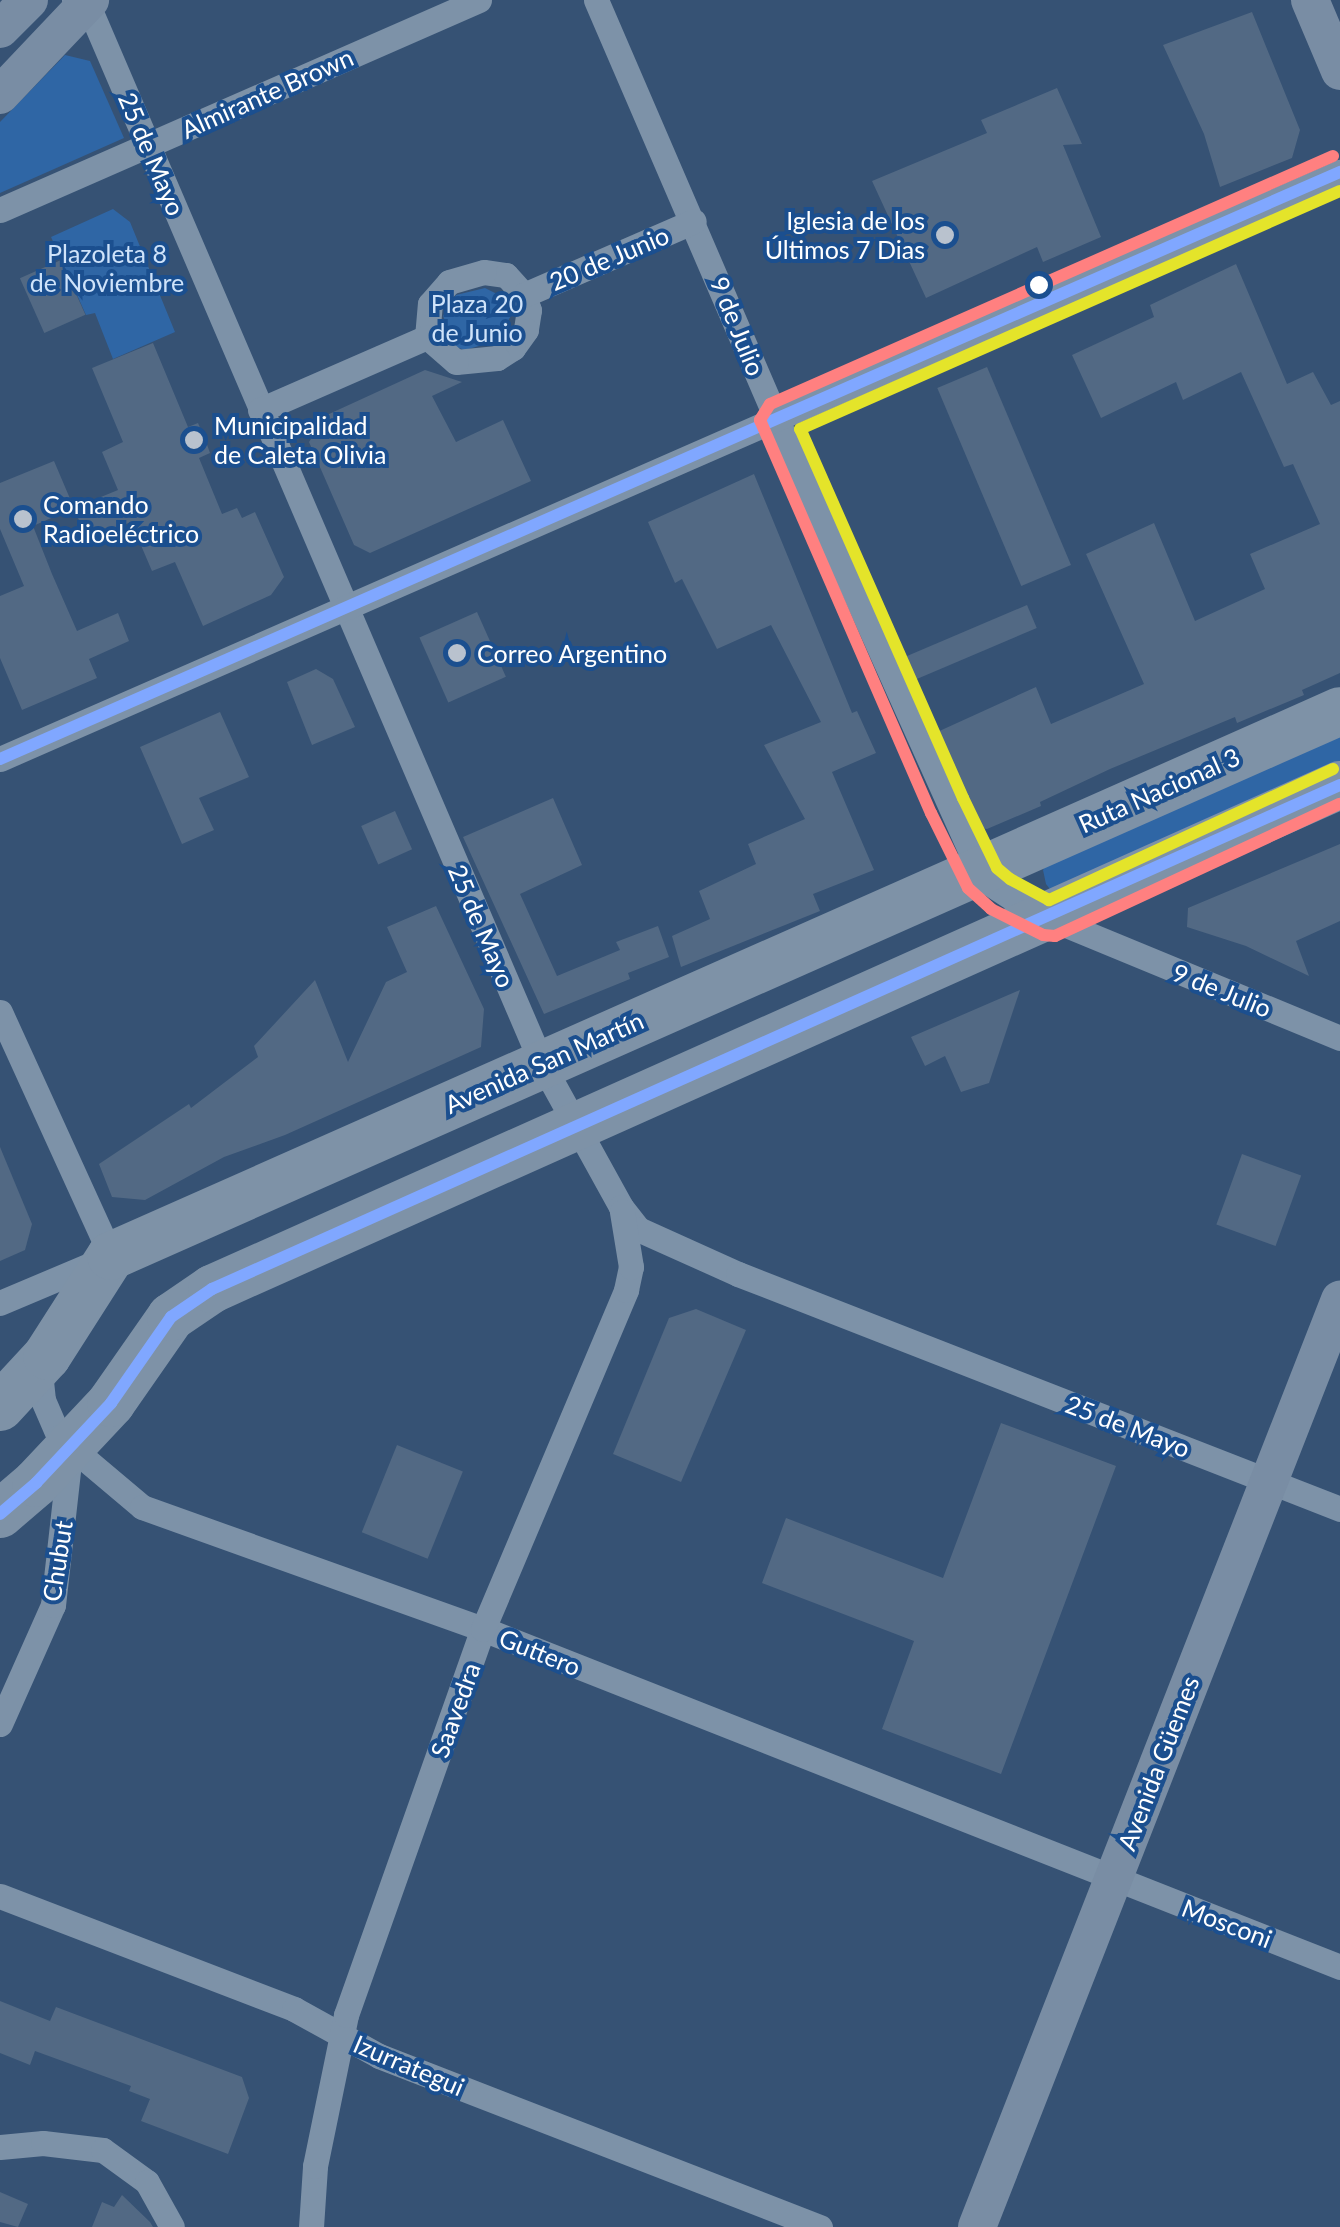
<!DOCTYPE html>
<html>
<head>
<meta charset="utf-8">
<style>
  body { margin:0 }
  #map { position:relative; width:1340px; height:2227px; overflow:hidden; background:#365274; font-family:Lato,sans-serif }
  div>[style] { position:absolute }
  .green>* { inset:0; background:#2f66a5 }
  .building>* { inset:0; background:#526984; transform-origin:0 0 }
  .street>* { height:25px; margin:-12.5px; padding:0 12.5px; transform-origin:12.5px; border-radius:12.5px; background:#7d92a8 }
  .secondary>* { height:38px; margin:-19px; padding:0 19px; transform-origin:19px; border-radius:19px; background:#798da4 }
  .highway>* { height:48px; margin:-24px; padding:0 24px; transform-origin:24px; border-radius:24px; background:#7e92a7 }
  .bus-1>* { height:12px; margin:-6px; padding:0 6px; transform-origin:6px; border-radius:6px; background:#80a7ff }
  .bus-2>* { height:12px; margin:-6px; padding:0 6px; transform-origin:6px; border-radius:6px; background:#ff8080 }
  .bus-3>* { height:12px; margin:-6px; padding:0 6px; transform-origin:6px; border-radius:6px; background:#e4e42a }
  .dots>* { width:28px; height:28px; translate:-50% -50%; box-sizing:border-box; border:5px solid #1b4f8f; border-radius:50% }
  span { translate:-50% -50%; white-space:nowrap; text-align:center; line-height:1.15; -webkit-text-stroke:8px #1b4f8f; paint-order:stroke }
  .street-label { font-size:25px; color:#fff }
  .poi-label { font-size:25px; color:#fff }
  .right { translate:-100% -50%; text-align:right }
  .left { translate:0 -50%; text-align:left }
  .park-label { font-size:25px; color:#cfe3fa }
</style>
</head>
<body>
<div id="map">
  <div class="green">
    <i style="clip-path:polygon(65px 55px,90px 61px,124px 138px,0 193px,0 122px)"></i>
    <i style="clip-path:polygon(113px 209px,130px 222px,175px 332px,113px 359px,95px 313px,86px 315px,51px 237px)"></i>
    <i style="clip-path:polygon(485px 288px,507px 299px,512px 314px,496px 341px,465px 350px,456px 347px,443px 316px,456px 295px)"></i>
    <i style="clip-path:polygon(1340px 731px,1340px 768px,1053px 893px,1046px 884px,1043px 870px,1048px 862px)"></i>
  </div>
  <div class="building">
    <i style="clip-path:polygon(1252px 12px,1300px 130px,1292px 158px,1220px 187px,1204px 134px,1163px 45px)"></i>
    <i style="clip-path:polygon(1057px 88px,1082px 144px,1063px 145px,1101px 237px,1043px 262px,1037px 247px,926px 298px,872px 181px,987px 133px,981px 120px)"></i>
    <i style="left:61px;top:260px;width:60px;height:45px;rotate:66deg"></i>
    <i style="clip-path:polygon(1236px 264px,1287px 384px,1313px 372px,1331px 405px,1340px 401px,1340px 673px,1302px 690px,1304px 695px,1237px 723px,1235px 717px,1110px 769px,1040px 802px,1041px 806px,987px 829px,977px 827px,935px 733px,1036px 687px,1051px 724px,1144px 684px,1086px 554px,1154px 523px,1195px 621px,1265px 589px,1250px 554px,1320px 524px,1293px 464px,1284px 467px,1241px 372px,1183px 400px,1176px 382px,1101px 418px,1072px 355px,1154px 317px,1150px 305px)"></i>
    <i style="clip-path:polygon(153px 343px,188px 427px,198px 423px,205px 439px,210px 453px,199px 458px,222px 514px,237px 508px,242px 518px,255px 512px,284px 577px,271px 595px,203px 626px,175px 562px,152px 571px,131px 522px,87px 540px,74px 508px,118px 490px,102px 452px,123px 442px,92px 368px)"></i>
    <i style="left:987px;top:367px;width:215px;height:54px;rotate:67deg"></i>
    <i style="clip-path:polygon(425px 370px,462px 382px,432px 396px,456px 442px,503px 420px,531px 481px,370px 553px,354px 545px,309px 442px,319px 427px,316px 420px)"></i>
    <i style="clip-path:polygon(54px 461px,74px 508px,33px 526px,52px 574px,77px 631px,118px 613px,129px 641px,89px 659px,97px 678px,22px 710px,0 658px,0 596px,24px 586px,0 529px,0 483px)"></i>
    <i style="clip-path:polygon(754px 474px,852px 713px,857px 711px,876px 753px,832px 772px,874px 870px,813px 894px,820px 911px,681px 967px,672px 936px,710px 919px,699px 891px,756px 864px,748px 844px,805px 819px,764px 745px,821px 722px,771px 625px,717px 649px,682px 579px,675px 583px,648px 522px)"></i>
    <i style="left:1027px;top:605px;width:25px;height:136px;rotate:67deg"></i>
    <i style="left:477px;top:612px;width:71px;height:63px;rotate:66deg"></i>
    <i style="clip-path:polygon(316px 669px,333px 679px,355px 727px,312px 745px,287px 682px)"></i>
    <i style="clip-path:polygon(220px 712px,249px 777px,199px 798px,214px 830px,182px 844px,140px 747px)"></i>
    <i style="clip-path:polygon(553px 798px,582px 865px,520px 894px,557px 976px,620px 950px,616px 942px,658px 926px,669px 957px,628px 973px,630px 979px,544px 1014px,463px 837px)"></i>
    <i style="left:395px;top:811px;width:42px;height:37px;rotate:66deg"></i>
    <i style="clip-path:polygon(1340px 844px,1340px 921px,1296px 941px,1309px 976px,1246px 946px,1187px 927px,1188px 908px)"></i>
    <i style="clip-path:polygon(436px 906px,484px 1009px,481px 1047px,285px 1135px,224px 1157px,145px 1200px,112px 1197px,99px 1164px,189px 1104px,191px 1108px,258px 1057px,254px 1046px,315px 980px,348px 1062px,386px 982px,407px 972px,387px 927px)"></i>
    <i style="clip-path:polygon(1020px 990px,989px 1083px,961px 1092px,945px 1056px,925px 1066px,911px 1037px)"></i>
    <i style="clip-path:polygon(0 1147px,32px 1224px,25px 1250px,0 1261px)"></i>
    <i style="left:1242px;top:1154px;width:63px;height:75px;rotate:20deg"></i>
    <i style="clip-path:polygon(696px 1309px,746px 1330px,681px 1482px,613px 1454px,669px 1318px)"></i>
    <i style="clip-path:polygon(1001px 1423px,1116px 1466px,1001px 1774px,882px 1729px,914px 1641px,762px 1583px,786px 1518px,943px 1578px)"></i>
    <i style="left:397px;top:1445px;width:71px;height:94px;rotate:22deg"></i>
    <i style="clip-path:polygon(0 2001px,50px 2021px,56px 2007px,242px 2077px,249px 2098px,228px 2154px,141px 2121px,150px 2099px,129px 2091px,131px 2086px,35px 2051px,30px 2065px,0 2053px)"></i>
    <i style="clip-path:polygon(0 2192px,28px 2204px,18px 2227px,0 2222px)"></i>
    <i style="clip-path:polygon(122px 2195px,150px 2222px,153px 2227px,92px 2227px,102px 2202px,114px 2207px)"></i>
  </div>
  <div class="street">
    <i style="left:74px;top:0;width:13px;rotate:13deg"></i>
    <i style="left:87px;top:3px;width:1152px;rotate:66.79deg"></i>
    <i style="left:541px;top:1062px;width:166px;rotate:61.1deg"></i>
    <i style="left:621px;top:1207px;width:28px;rotate:52deg"></i>
    <i style="left:638px;top:1229px;width:110px;rotate:24.2deg"></i>
    <i style="left:738px;top:1274px;width:646px;rotate:21.32deg"></i>
    <i style="left:596px;top:0;width:457px;rotate:66.7deg"></i>
    <i style="left:777px;top:420px;width:503px;rotate:65.83deg"></i>
    <i style="left:983px;top:879px;width:59px;rotate:33.1deg"></i>
    <i style="left:1032px;top:911px;width:333px;rotate:22.4deg"></i>
    <i style="left:0;top:210px;width:523px;rotate:-23.67deg"></i>
    <i style="left:484px;top:272px;width:22px;rotate:8deg"></i>
    <i style="left:506px;top:275px;width:27px;rotate:48deg"></i>
    <i style="left:524px;top:295px;width:16px;rotate:72deg"></i>
    <i style="left:529px;top:310px;width:20px;rotate:99deg"></i>
    <i style="left:526px;top:330px;width:22px;rotate:126deg"></i>
    <i style="left:513px;top:348px;width:19px;rotate:148deg"></i>
    <i style="left:497px;top:358px;width:41px;rotate:174.4deg"></i>
    <i style="left:456px;top:362px;width:38px;rotate:-139deg"></i>
    <i style="left:427px;top:337px;width:33px;rotate:-85deg"></i>
    <i style="left:430px;top:304px;width:29px;rotate:-49deg"></i>
    <i style="left:449px;top:282px;width:36px;rotate:-16deg"></i>
    <i style="left:524px;top:295px;width:185px;rotate:-23.5deg"></i>
    <i style="left:260px;top:410px;width:182px;rotate:-23.6deg"></i>
    <i style="left:0;top:759px;width:1463px;rotate:-23.66deg"></i>
    <i style="left:0;top:1012px;width:268px;rotate:65.5deg"></i>
    <i style="left:111px;top:1256px;width:121px;rotate:157.1deg"></i>
    <i style="left:45px;top:1363px;width:18px;rotate:103deg"></i>
    <i style="left:41px;top:1381px;width:19px;rotate:84deg"></i>
    <i style="left:43px;top:1400px;width:40px;rotate:66.6deg"></i>
    <i style="left:59px;top:1437px;width:109px;rotate:40.1deg"></i>
    <i style="left:142px;top:1507px;width:362px;rotate:19.7deg"></i>
    <i style="left:483px;top:1629px;width:921px;rotate:21.52deg"></i>
    <i style="left:0;top:1724px;width:130px;rotate:-66deg"></i>
    <i style="left:53px;top:1605px;width:153px;rotate:-83.6deg"></i>
    <i style="left:0;top:1896px;width:315px;rotate:21deg"></i>
    <i style="left:294px;top:2009px;width:97px;rotate:28.9deg"></i>
    <i style="left:379px;top:2056px;width:473px;rotate:21.2deg"></i>
    <i style="left:0;top:2147px;width:43px;rotate:-5.3deg"></i>
    <i style="left:43px;top:2143px;width:60px;rotate:6.7deg"></i>
    <i style="left:103px;top:2150px;width:54px;rotate:36deg"></i>
    <i style="left:147px;top:2182px;width:51px;rotate:60.9deg"></i>
    <i style="left:311px;top:2227px;width:61px;rotate:-86.2deg"></i>
    <i style="left:315px;top:2166px;width:154px;rotate:-78.4deg"></i>
    <i style="left:346px;top:2015px;width:410px;rotate:-70.5deg"></i>
    <i style="left:483px;top:1629px;width:368px;rotate:-67.1deg"></i>
    <i style="left:626px;top:1290px;width:24px;rotate:-78deg"></i>
    <i style="left:631px;top:1267px;width:56px;rotate:-99.3deg"></i>
  </div>
  <div class="secondary">
    <i style="left:1310px;top:0;width:77px;rotate:67.1deg"></i>
    <i style="left:0;top:29px;width:41px;rotate:-45deg"></i>
    <i style="left:0;top:95px;width:131px;rotate:-46.5deg"></i>
    <i style="left:977px;top:2227px;width:996px;rotate:-68.62deg"></i>
  </div>
  <div class="highway">
    <i style="left:0;top:1407px;width:69px;rotate:-47.3deg"></i>
    <i style="left:47px;top:1356px;width:119px;rotate:-57.4deg"></i>
    <i style="left:111px;top:1256px;width:1344px;rotate:-23.91deg"></i>
    <i style="left:0;top:1514px;width:48px;rotate:-40.7deg"></i>
    <i style="left:36px;top:1483px;width:110px;rotate:-46.8deg"></i>
    <i style="left:111px;top:1403px;width:105px;rotate:-55.1deg"></i>
    <i style="left:171px;top:1317px;width:50px;rotate:-34.3deg"></i>
    <i style="left:212px;top:1289px;width:1235px;rotate:-24.08deg"></i>
  </div>
  <div class="bus-1">
    <i style="left:0;top:759px;width:1463px;rotate:-23.66deg"></i>
    <i style="left:0;top:1514px;width:48px;rotate:-40.7deg"></i>
    <i style="left:36px;top:1483px;width:110px;rotate:-46.8deg"></i>
    <i style="left:111px;top:1403px;width:105px;rotate:-55.1deg"></i>
    <i style="left:171px;top:1317px;width:50px;rotate:-34.3deg"></i>
    <i style="left:212px;top:1289px;width:1235px;rotate:-24.08deg"></i>
  </div>
  <div class="bus-2">
    <i style="left:1333px;top:156px;width:615px;rotate:156.23deg"></i>
    <i style="left:770px;top:404px;width:19px;rotate:122deg"></i>
    <i style="left:760px;top:420px;width:429px;rotate:66.5deg"></i>
    <i style="left:931px;top:813px;width:84px;rotate:63.7deg"></i>
    <i style="left:968px;top:888px;width:31px;rotate:42deg"></i>
    <i style="left:991px;top:909px;width:58px;rotate:26.6deg"></i>
    <i style="left:1043px;top:935px;width:12px;rotate:5deg"></i>
    <i style="left:1055px;top:936px;width:314px;rotate:-24.9deg"></i>
  </div>
  <div class="bus-3">
    <i style="left:1333px;top:769px;width:313px;rotate:155.2deg"></i>
    <i style="left:1049px;top:900px;width:44px;rotate:-151.7deg"></i>
    <i style="left:1010px;top:879px;width:17px;rotate:-140deg"></i>
    <i style="left:997px;top:868px;width:78px;rotate:-115.9deg"></i>
    <i style="left:963px;top:798px;width:403px;rotate:-113.8deg"></i>
    <i style="left:800px;top:429px;width:590px;rotate:-23.79deg"></i>
  </div>
  <div class="dots">
    <i style="left:945px;top:235px;background:#b9c2ce"></i>
    <i style="left:1039px;top:285px;background:#fff"></i>
    <i style="left:194px;top:440px;background:#b9c2ce"></i>
    <i style="left:23px;top:519px;background:#b9c2ce"></i>
    <i style="left:457px;top:653px;background:#b9c2ce"></i>
  </div>
  <div class="street-label">
    <span style="left:267px;top:93px;rotate:-24deg">Almirante Brown</span>
    <span style="left:152px;top:154px;rotate:67deg">25 de Mayo</span>
    <span style="left:609px;top:258px;rotate:-23deg">20 de Junio</span>
    <span style="left:738px;top:326px;rotate:68deg">9 de Julio</span>
    <span style="left:1159px;top:790px;rotate:-24deg">Ruta Nacional 3</span>
    <span style="left:482px;top:926px;rotate:67deg">25 de Mayo</span>
    <span style="left:1222px;top:990px;rotate:22deg">9 de Julio</span>
    <span style="left:544px;top:1062px;rotate:-24deg">Avenida San Martín</span>
    <span style="left:1128px;top:1426px;rotate:21deg">25 de Mayo</span>
    <span style="left:57px;top:1561px;rotate:-81deg">Chubut</span>
    <span style="left:540px;top:1652px;rotate:22deg">Guttero</span>
    <span style="left:455px;top:1710px;rotate:-70deg">Saavedra</span>
    <span style="left:1158px;top:1763px;rotate:-69deg">Avenida Güemes</span>
    <span style="left:1227px;top:1923px;rotate:21deg">Mosconi</span>
    <span style="left:409px;top:2065px;rotate:23deg">Izurrategui</span>
  </div>
  <div class="poi-label">
    <span class="right" style="left:925px;top:235px">Iglesia de los<br>Últimos 7 Dias</span>
    <span class="left" style="left:214px;top:440px">Municipalidad<br>de Caleta Olivia</span>
    <span class="left" style="left:43px;top:519px">Comando<br>Radioeléctrico</span>
    <span class="left" style="left:477px;top:653px">Correo Argentino</span>
  </div>
  <div class="park-label">
    <span style="left:107px;top:268px">Plazoleta 8<br>de Noviembre</span>
    <span style="left:477px;top:318px">Plaza 20<br>de Junio</span>
  </div>
</div>
</body>
</html>
